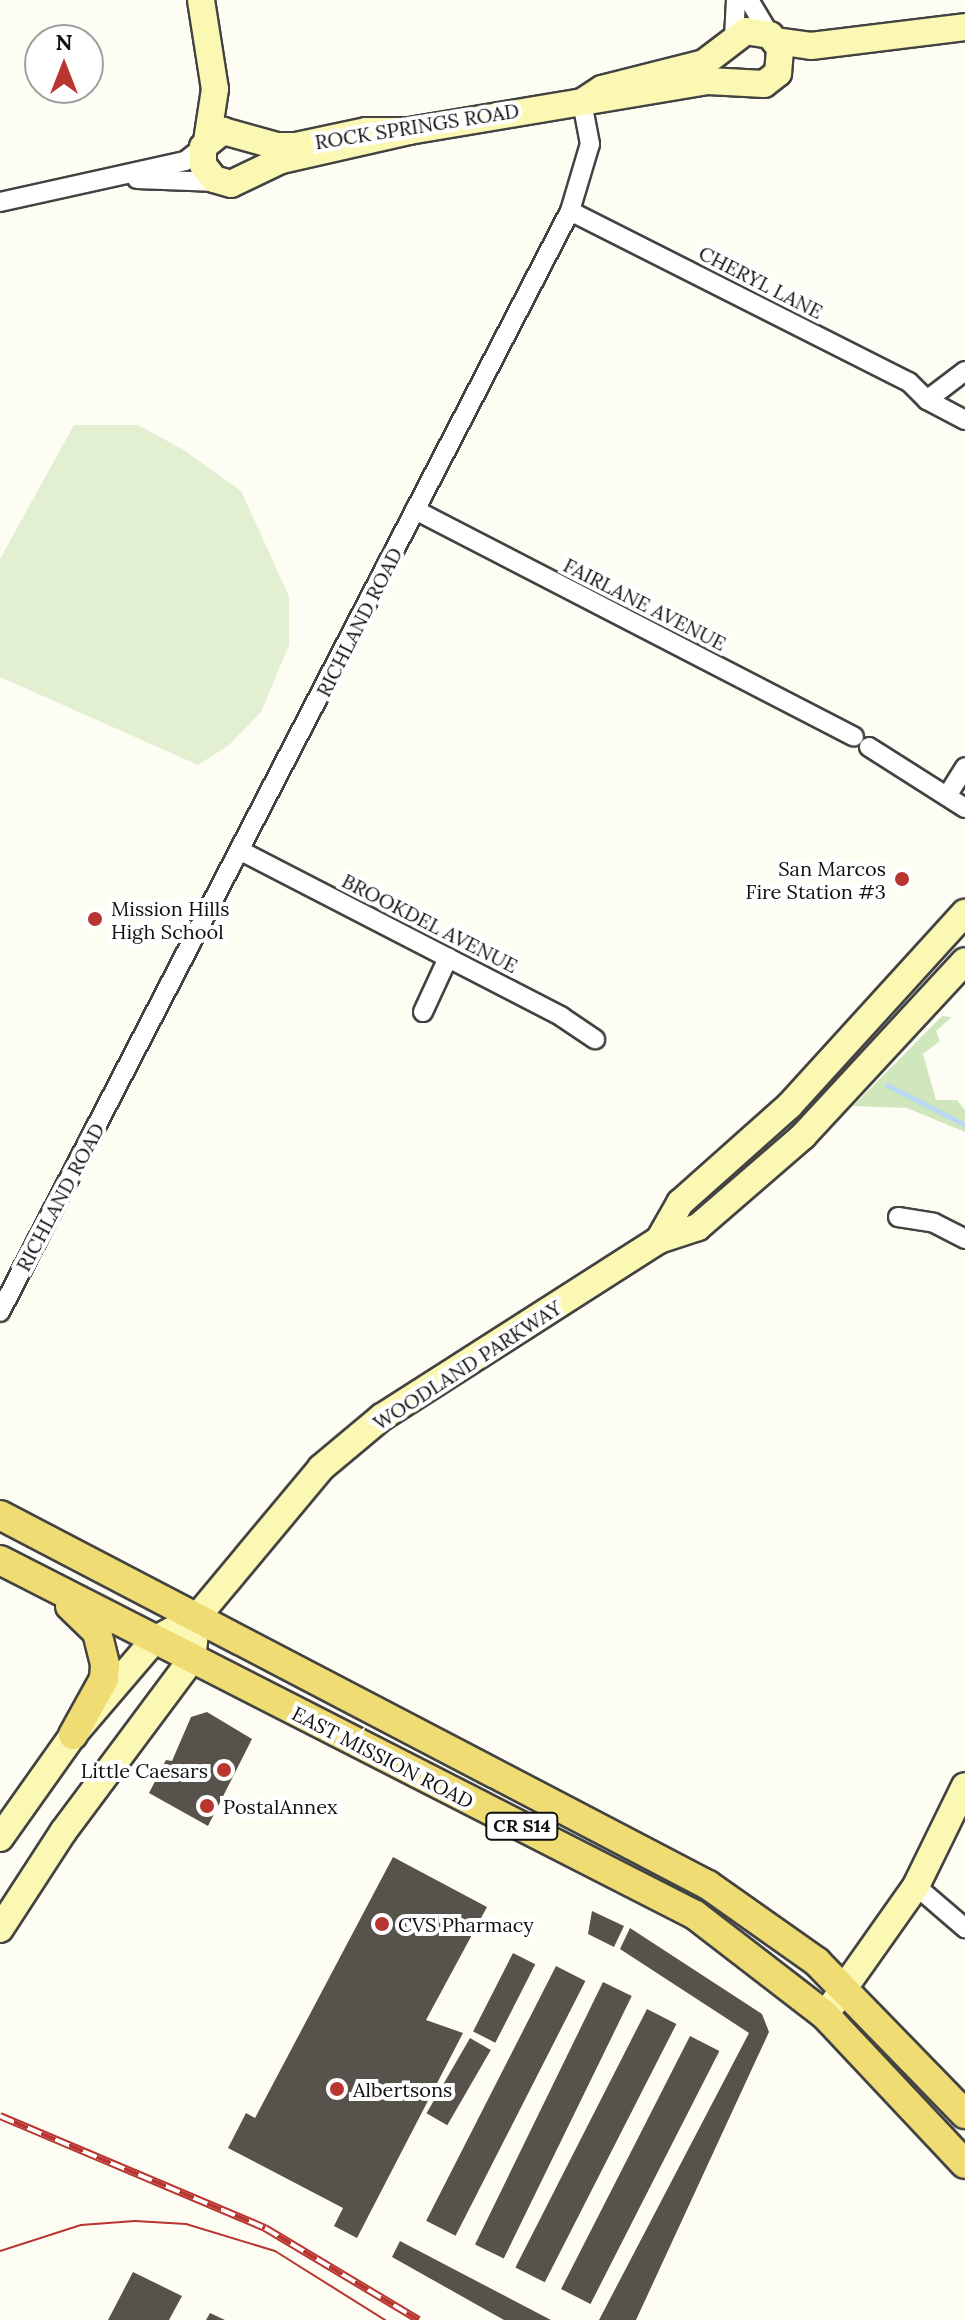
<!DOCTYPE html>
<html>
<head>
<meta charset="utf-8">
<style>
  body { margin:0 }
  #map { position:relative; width:965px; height:2320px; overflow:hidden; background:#fefdf4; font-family:Lora,serif }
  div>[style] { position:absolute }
  .green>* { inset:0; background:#d0e7be }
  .pitch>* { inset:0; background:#e2efd0 }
  .stream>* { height:5px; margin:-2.5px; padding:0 2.5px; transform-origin:2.5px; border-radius:2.5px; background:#bbd9f3 }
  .building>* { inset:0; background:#58524d; transform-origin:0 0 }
  .roads { filter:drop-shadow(2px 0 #434343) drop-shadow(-2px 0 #434343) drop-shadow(0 2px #434343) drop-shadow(0 -2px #434343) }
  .street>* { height:18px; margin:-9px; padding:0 9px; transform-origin:9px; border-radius:9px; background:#fff }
  .secondary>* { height:26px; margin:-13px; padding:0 13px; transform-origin:13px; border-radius:13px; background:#faf8b3 }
  .primary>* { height:28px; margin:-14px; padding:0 14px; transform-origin:14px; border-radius:14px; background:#efdc72 }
  .tram>* { height:2px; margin:-1px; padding:0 1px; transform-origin:1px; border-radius:1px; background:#b83530 }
  .rail>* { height:8px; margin-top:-4px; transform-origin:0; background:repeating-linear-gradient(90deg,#fff 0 15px,#b83530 0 30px); box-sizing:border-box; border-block:2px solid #b83530 }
  .dots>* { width:22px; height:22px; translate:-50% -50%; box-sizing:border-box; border:4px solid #fff; border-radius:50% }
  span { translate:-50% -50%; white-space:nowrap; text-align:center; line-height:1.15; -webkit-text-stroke:8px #fff; paint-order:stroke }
  .shield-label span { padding:2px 6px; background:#fff; border:2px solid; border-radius:6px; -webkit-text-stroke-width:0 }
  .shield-label { font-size:18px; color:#101010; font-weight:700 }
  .street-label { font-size:20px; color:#101010 }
  .poi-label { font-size:20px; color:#101010 }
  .right { translate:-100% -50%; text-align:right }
  .left { translate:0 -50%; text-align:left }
  .north { position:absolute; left:24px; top:24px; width:80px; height:80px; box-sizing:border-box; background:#fff; border:2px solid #9f9f9f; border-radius:50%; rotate:0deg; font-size:22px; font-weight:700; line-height:32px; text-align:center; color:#101010 }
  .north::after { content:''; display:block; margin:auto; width:28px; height:36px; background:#b83530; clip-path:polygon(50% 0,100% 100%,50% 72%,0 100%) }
</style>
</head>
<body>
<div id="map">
  <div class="green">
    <i style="clip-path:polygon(942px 1016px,952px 1017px,936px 1031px,940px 1041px,923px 1054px,936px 1100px,957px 1100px,965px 1110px,965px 1132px,907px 1108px,853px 1106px)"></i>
  </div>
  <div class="pitch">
    <i style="clip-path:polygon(74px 425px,138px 425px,184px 450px,241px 491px,289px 596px,289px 645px,261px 712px,229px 745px,198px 765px,0 677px,0 559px)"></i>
  </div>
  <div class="stream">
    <i style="left:887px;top:1085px;width:88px;rotate:27.1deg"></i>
  </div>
  <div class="building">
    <i style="clip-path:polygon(207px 1712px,252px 1739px,208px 1826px,149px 1793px,166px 1760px,172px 1761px,191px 1717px)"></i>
    <i style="clip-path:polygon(393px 1857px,487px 1907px,426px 2020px,463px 2033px,357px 2238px,334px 2226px,343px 2208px,228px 2148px,246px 2113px,255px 2118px)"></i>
    <i style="clip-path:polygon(592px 1911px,624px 1926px,614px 1947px,588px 1934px)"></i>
    <i style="clip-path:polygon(630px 1928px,762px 2014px,769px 2032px,636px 2320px,599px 2320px,749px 2033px,620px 1949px)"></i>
    <i style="left:513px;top:1953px;width:25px;height:88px;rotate:27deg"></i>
    <i style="left:556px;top:1966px;width:33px;height:286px;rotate:27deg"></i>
    <i style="left:603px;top:1982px;width:32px;height:292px;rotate:26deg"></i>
    <i style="left:647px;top:2009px;width:33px;height:290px;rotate:27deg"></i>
    <i style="left:690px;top:2036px;width:33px;height:284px;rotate:27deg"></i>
    <i style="left:470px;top:2038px;width:24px;height:87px;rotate:30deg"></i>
    <i style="clip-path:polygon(400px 2241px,551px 2320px,504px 2320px,392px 2257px)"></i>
    <i style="clip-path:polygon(133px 2272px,182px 2296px,169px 2320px,108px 2320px)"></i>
    <i style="clip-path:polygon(210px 2313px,225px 2320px,206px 2320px)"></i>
  </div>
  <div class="roads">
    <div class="street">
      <i style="left:749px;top:0;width:41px;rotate:59deg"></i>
      <i style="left:734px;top:38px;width:38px;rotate:-87deg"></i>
      <i style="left:137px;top:179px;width:80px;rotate:2.1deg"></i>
      <i style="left:0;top:202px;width:189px;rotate:-12.5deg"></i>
      <i style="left:185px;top:161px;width:23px;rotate:-38deg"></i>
      <i style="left:570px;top:211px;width:380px;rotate:26.8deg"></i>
      <i style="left:909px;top:382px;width:25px;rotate:45deg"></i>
      <i style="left:927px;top:400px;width:43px;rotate:27.8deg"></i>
      <i style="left:927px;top:400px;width:48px;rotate:-37.3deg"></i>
      <i style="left:415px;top:510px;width:494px;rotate:27.3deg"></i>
      <i style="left:869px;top:747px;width:114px;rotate:32.4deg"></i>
      <i style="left:947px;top:796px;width:34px;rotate:-58deg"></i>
      <i style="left:241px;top:851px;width:361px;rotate:27.3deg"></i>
      <i style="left:562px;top:1017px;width:40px;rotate:34deg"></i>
      <i style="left:423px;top:1012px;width:60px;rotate:-65.2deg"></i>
      <i style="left:898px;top:1217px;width:36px;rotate:9deg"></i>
      <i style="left:934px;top:1223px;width:35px;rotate:27deg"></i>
      <i style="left:0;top:1312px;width:1240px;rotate:-62.63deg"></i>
      <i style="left:570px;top:211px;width:70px;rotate:-73.4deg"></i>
      <i style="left:590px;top:144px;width:43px;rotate:-100.8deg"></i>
      <i style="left:916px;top:1886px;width:65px;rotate:40.6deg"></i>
    </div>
    <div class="secondary">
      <i style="left:201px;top:0;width:90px;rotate:81.1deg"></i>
      <i style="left:215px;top:89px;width:53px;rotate:98.7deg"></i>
      <i style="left:776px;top:41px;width:35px;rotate:8deg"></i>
      <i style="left:811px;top:46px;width:155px;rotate:-7deg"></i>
      <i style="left:409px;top:131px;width:131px;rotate:167.2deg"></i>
      <i style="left:281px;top:160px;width:55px;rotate:154.4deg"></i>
      <i style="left:231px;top:184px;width:18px;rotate:-164deg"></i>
      <i style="left:214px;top:179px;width:18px;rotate:-128deg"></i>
      <i style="left:203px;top:165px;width:18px;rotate:-90deg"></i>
      <i style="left:203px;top:147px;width:26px;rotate:-39deg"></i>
      <i style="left:223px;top:131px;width:56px;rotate:15.5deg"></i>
      <i style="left:277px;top:146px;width:19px"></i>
      <i style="left:296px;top:146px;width:72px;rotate:-12.1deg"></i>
      <i style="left:366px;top:131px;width:43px"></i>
      <i style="left:409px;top:131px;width:303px;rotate:-9.5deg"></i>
      <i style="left:708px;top:81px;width:56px;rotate:3.1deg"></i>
      <i style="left:764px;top:84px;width:18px;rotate:-38deg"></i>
      <i style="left:778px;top:73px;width:25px;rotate:-85deg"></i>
      <i style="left:780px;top:48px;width:16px;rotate:-128deg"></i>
      <i style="left:770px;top:35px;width:24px;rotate:-171deg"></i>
      <i style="left:746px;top:31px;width:53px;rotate:142.7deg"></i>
      <i style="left:704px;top:63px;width:105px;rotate:165.7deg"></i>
      <i style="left:602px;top:89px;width:24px;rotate:147deg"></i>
      <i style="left:659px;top:1240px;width:43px;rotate:-60.4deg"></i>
      <i style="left:680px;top:1203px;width:147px;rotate:-41.7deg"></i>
      <i style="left:790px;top:1105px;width:260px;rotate:-47.7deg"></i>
      <i style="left:0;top:1838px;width:126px;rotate:-54.7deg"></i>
      <i style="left:73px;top:1735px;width:125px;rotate:-49.5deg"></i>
      <i style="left:154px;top:1640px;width:49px;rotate:-28.1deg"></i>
      <i style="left:197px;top:1617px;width:194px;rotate:-50.2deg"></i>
      <i style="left:321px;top:1468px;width:80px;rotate:-39.9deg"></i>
      <i style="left:382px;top:1417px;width:329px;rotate:-32.6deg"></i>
      <i style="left:659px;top:1240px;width:41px;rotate:-18.4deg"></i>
      <i style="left:698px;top:1227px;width:139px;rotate:-40.9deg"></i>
      <i style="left:803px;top:1136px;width:238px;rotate:-47.2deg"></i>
      <i style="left:0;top:1929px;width:116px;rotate:-57deg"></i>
      <i style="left:63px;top:1832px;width:216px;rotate:-53.3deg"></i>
      <i style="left:192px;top:1659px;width:42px;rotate:-83.2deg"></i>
      <i style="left:825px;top:2015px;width:158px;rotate:-54.8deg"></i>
      <i style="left:916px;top:1886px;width:111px;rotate:-63.9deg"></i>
    </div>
    <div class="primary">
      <i style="left:0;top:1515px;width:799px;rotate:27.59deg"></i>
      <i style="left:708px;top:1885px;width:133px;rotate:35.2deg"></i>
      <i style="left:817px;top:1962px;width:212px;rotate:45.8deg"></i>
      <i style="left:0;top:1560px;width:780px;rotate:27.06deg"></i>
      <i style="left:695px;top:1915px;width:164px;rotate:37.6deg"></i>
      <i style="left:825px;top:2015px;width:204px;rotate:46.8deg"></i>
      <i style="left:70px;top:1606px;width:37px;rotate:44deg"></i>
      <i style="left:97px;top:1632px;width:34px;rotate:76deg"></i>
      <i style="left:105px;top:1665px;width:14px;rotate:94deg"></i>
      <i style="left:104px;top:1679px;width:64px;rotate:119deg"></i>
    </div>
  </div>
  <div class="tram">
    <i style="left:0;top:2251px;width:85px;rotate:-17.8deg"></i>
    <i style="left:81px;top:2225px;width:54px;rotate:-4.2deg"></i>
    <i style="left:135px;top:2221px;width:51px;rotate:3.4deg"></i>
    <i style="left:186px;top:2224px;width:93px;rotate:16.9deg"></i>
    <i style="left:275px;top:2251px;width:130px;rotate:32.1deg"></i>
  </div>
  <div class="rail">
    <i style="left:0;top:2116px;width:288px;rotate:22.9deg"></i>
    <i style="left:265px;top:2228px;width:179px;rotate:30.9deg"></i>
  </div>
  <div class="dots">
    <i style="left:902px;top:879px;background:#b83530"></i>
    <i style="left:95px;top:919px;background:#b83530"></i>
    <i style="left:224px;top:1770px;background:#b83530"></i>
    <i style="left:207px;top:1806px;background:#b83530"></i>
    <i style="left:382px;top:1924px;background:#b83530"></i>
    <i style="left:337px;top:2089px;background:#b83530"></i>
  </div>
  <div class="shield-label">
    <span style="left:522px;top:1826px">CR S14</span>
  </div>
  <div class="street-label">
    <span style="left:417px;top:126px;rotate:-9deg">ROCK SPRINGS ROAD</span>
    <span style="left:761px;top:282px;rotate:27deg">CHERYL LANE</span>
    <span style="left:645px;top:604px;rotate:27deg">FAIRLANE AVENUE</span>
    <span style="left:359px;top:622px;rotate:-63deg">RICHLAND ROAD</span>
    <span style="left:430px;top:923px;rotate:27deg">BROOKDEL AVENUE</span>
    <span style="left:60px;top:1197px;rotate:-62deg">RICHLAND ROAD</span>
    <span style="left:467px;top:1365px;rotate:-33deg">WOODLAND PARKWAY</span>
    <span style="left:383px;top:1757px;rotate:27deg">EAST MISSION ROAD</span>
  </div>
  <div class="poi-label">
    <span class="right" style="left:886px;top:880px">San Marcos<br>Fire Station #3</span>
    <span class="left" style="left:111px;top:920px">Mission Hills<br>High School</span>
    <span class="right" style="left:208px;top:1770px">Little Caesars</span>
    <span class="left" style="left:223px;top:1806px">PostalAnnex</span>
    <span class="left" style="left:398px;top:1924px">CVS Pharmacy</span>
    <span class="left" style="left:353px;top:2089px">Albertsons</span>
  </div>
  <div class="north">N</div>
</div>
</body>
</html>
